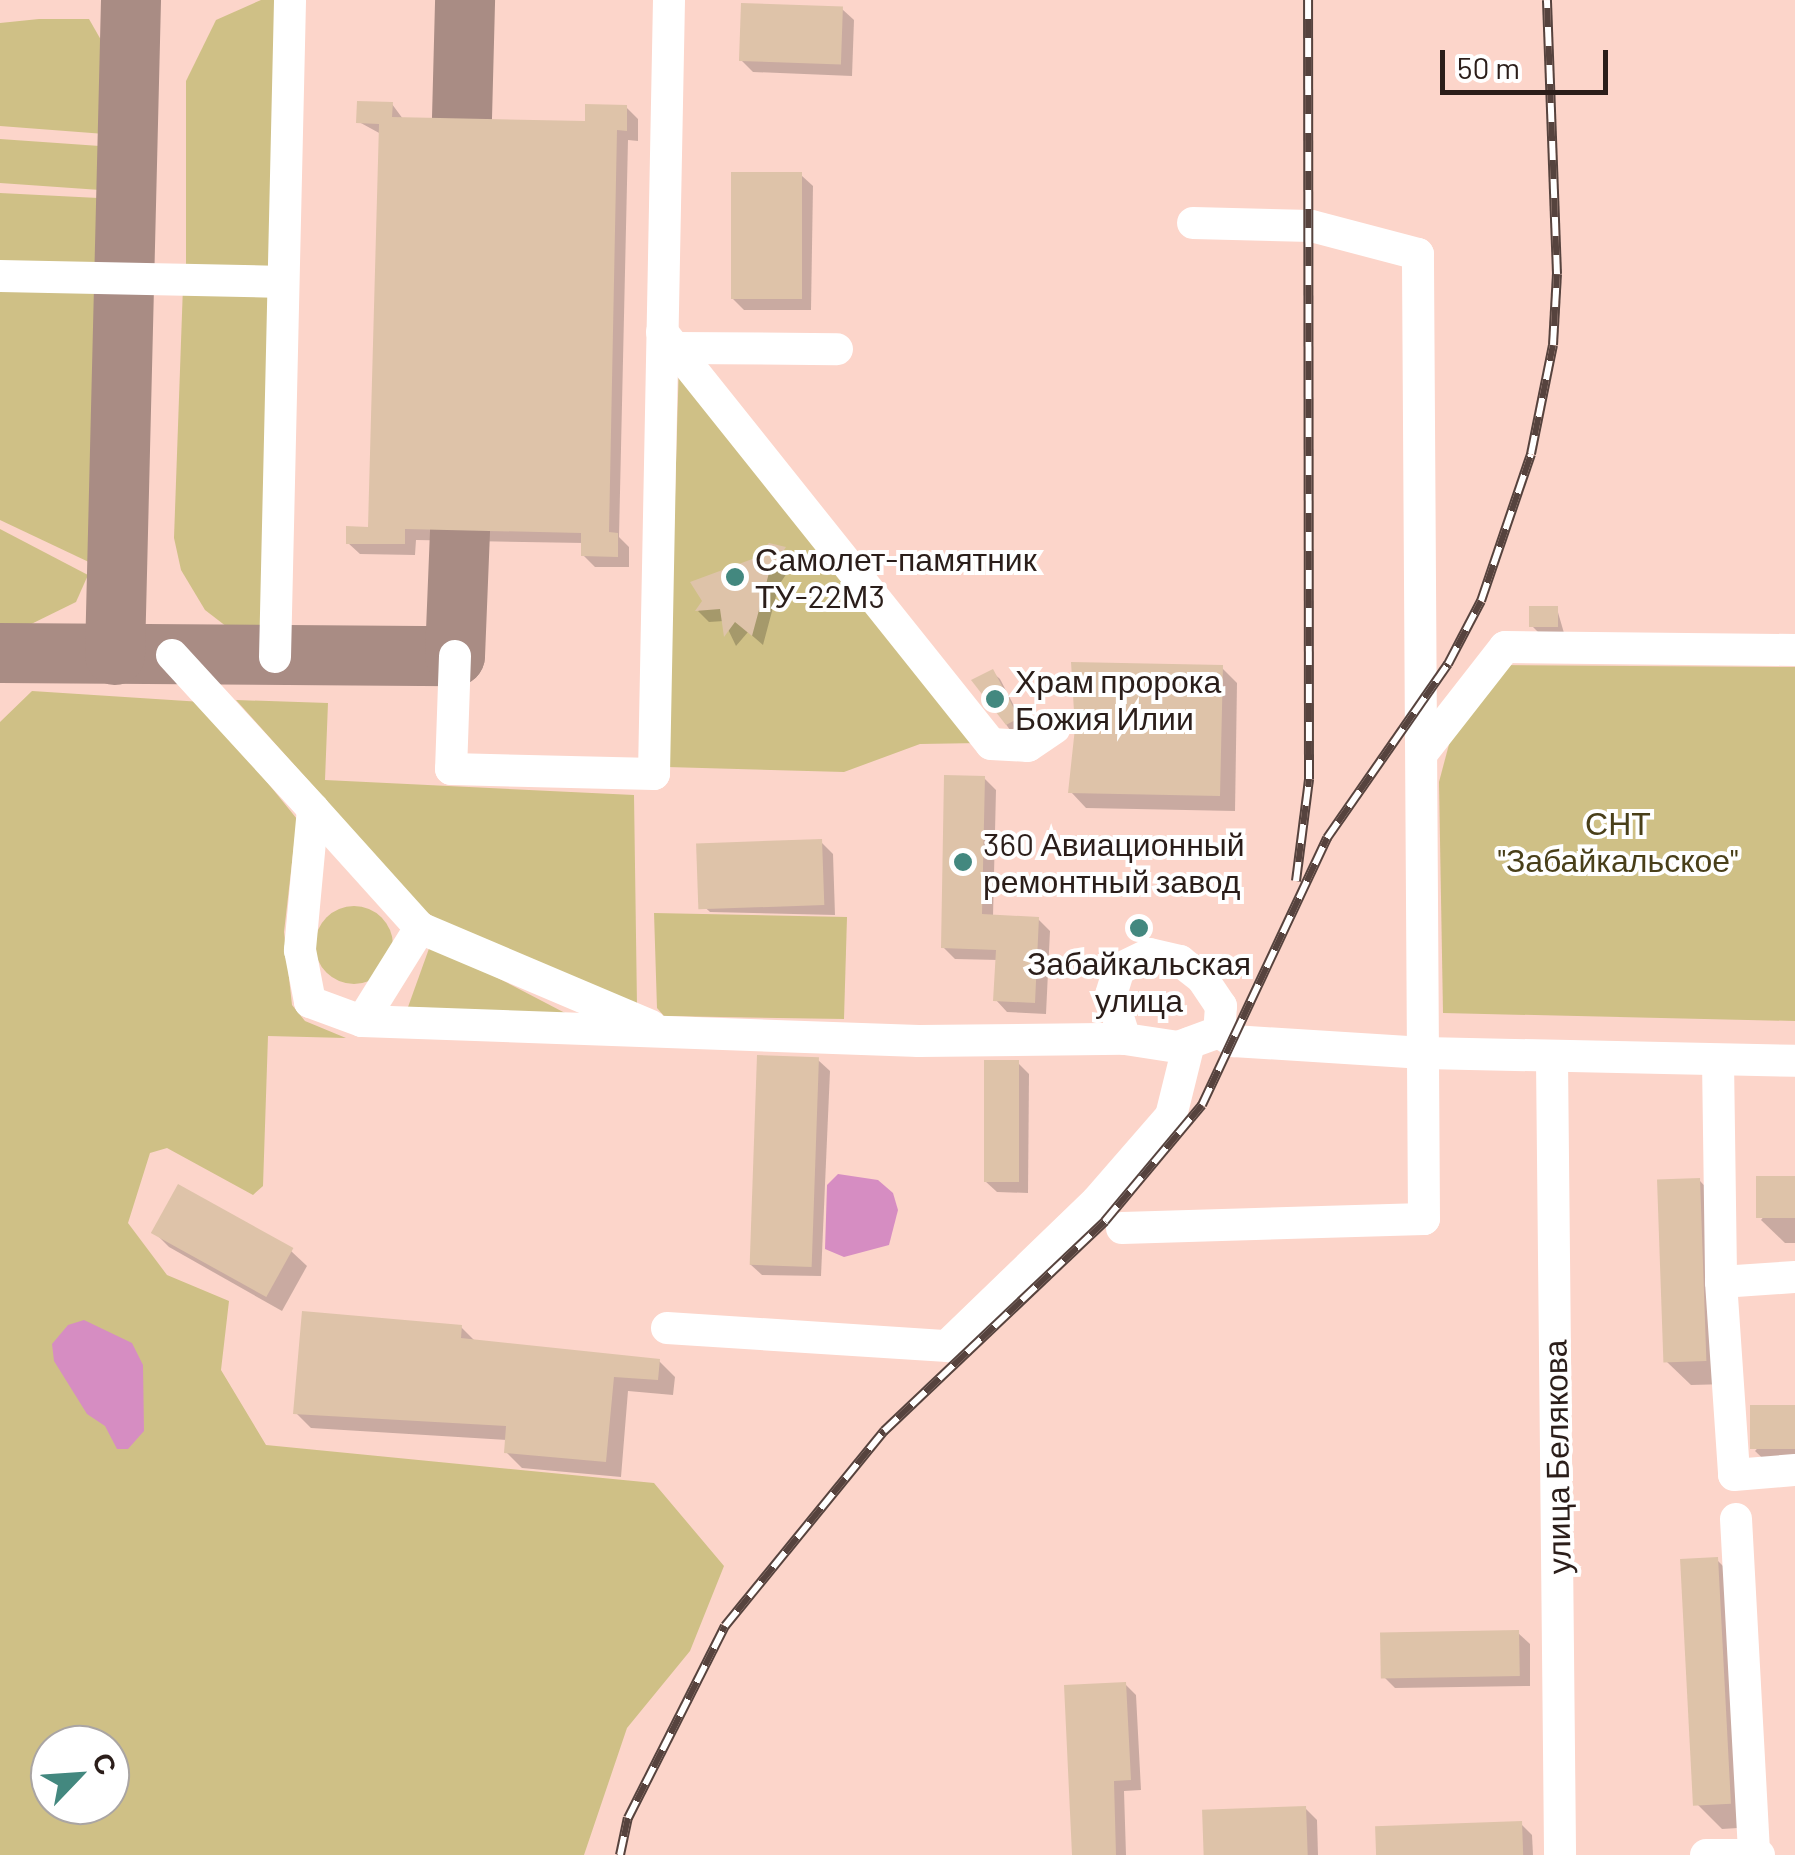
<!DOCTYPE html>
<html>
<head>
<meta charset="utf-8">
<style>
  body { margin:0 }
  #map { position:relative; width:1795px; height:1855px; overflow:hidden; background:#fcd5ca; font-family:Barlow,sans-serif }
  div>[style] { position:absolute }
  .green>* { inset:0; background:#cfc086; transform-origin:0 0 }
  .round { border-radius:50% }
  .water>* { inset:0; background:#d68dc2 }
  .shadow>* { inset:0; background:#0003 }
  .taxiway>* { height:60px; margin:-30px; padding:0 30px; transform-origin:30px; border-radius:30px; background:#a98c84 }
  .building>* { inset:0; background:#dec3a9; transform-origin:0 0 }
  .minor>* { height:32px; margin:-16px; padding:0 16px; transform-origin:16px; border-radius:16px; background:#fff }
  .rail>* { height:10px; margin-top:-5px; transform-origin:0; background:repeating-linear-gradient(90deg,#fff 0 19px,#56433e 0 38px); box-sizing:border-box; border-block:2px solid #56433e }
  .dots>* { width:28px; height:28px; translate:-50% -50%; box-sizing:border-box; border:5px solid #fff; border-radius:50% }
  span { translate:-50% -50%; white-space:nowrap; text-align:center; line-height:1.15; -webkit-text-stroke:8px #fff; paint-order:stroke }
  .poi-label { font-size:32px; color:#2b1e1a }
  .left { translate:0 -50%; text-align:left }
  .park-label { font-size:32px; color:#493f19 }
  .street-label { font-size:32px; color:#2b1e1a }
  .north { position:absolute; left:30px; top:1725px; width:100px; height:100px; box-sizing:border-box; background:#fff; border:2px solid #aaa5a3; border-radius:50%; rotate:65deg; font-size:28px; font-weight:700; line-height:40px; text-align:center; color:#2b1e1a }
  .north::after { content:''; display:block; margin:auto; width:35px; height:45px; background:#43887f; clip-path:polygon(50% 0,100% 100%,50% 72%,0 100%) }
  .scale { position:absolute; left:1440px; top:50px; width:168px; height:45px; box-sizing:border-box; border:5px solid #2b1e1a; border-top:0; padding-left:12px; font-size:30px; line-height:35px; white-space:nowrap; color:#2b1e1a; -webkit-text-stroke:8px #fff; paint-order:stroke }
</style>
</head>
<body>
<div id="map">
  <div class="green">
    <i style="clip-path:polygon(261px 0,279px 0,278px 278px,186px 275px,186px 81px,216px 20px)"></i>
    <i style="clip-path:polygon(39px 19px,89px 19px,121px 75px,118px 135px,0 126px,0 23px)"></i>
    <i style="left:0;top:139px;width:118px;height:44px;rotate:4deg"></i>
    <i style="clip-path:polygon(0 193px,118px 199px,115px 260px,97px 268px,0 268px)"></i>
    <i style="clip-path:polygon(0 281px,114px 295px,105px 545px,93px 564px,0 520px)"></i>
    <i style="clip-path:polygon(183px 286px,278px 289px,263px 635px,231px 630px,205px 610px,181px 570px,174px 538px)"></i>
    <i style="clip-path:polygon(679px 362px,980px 743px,920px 744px,844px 772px,667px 767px)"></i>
    <i style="clip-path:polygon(0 529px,88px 575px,76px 602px,19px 630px,0 629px)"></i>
    <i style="clip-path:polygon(1497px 665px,1795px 667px,1795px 1021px,1443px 1013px,1439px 782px,1452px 733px)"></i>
    <i style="clip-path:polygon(evenodd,32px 691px,202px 702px,297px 819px,284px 932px,292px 1005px,305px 1021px,346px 1038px,268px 1036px,263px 1186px,253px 1195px,167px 1148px,150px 1153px,128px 1223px,167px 1275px,229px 1301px,221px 1370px,266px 1445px,654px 1483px,724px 1566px,690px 1651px,627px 1728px,584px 1855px,0 1855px,0 722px,32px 691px,50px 1745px,110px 1745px,110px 1805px,50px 1805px,50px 1745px)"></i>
    <i style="clip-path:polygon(236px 700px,328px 703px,325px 780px,634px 795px,637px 1006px,452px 930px,425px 911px)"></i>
    <i class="round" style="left:315px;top:906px;width:78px;height:78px"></i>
    <i style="clip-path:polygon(654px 913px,847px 917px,844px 1019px,664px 1016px,657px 1008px)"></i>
    <i style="clip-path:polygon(431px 943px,567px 1014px,408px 1007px)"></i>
  </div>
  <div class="water">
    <i style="clip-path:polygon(838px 1174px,878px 1180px,893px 1193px,898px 1210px,889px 1245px,844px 1257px,825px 1249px,827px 1185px)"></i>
    <i style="clip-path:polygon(84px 1320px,132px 1343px,143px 1365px,144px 1431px,128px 1449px,117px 1449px,105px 1426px,87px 1414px,54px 1361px,52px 1344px,68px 1325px)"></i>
  </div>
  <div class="shadow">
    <i style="clip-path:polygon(842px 9px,854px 20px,852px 76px,753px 72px,741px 60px)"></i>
    <i style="clip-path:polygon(392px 104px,403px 119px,587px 123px,626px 107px,638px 119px,638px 141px,628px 140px,619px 537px,629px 547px,629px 567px,595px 567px,583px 555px,584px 543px,416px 540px,415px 555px,360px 554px,348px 543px,370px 530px,381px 134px,359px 122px)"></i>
    <i style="clip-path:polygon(801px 175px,813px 186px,811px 310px,744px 310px,732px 298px)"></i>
    <i style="clip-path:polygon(770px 546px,795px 561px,779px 585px,763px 645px,748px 632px,736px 646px,724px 621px,709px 622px,698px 611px)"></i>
    <i style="clip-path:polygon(1557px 609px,1564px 633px,1539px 633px,1532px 626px)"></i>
    <i style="clip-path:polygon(1222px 668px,1237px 683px,1235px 811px,1086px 808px,1071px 792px)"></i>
    <i style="clip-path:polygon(992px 672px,1000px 679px,1024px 725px,1010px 730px,975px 681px)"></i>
    <i style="clip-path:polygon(984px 778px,996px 790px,993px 917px,1038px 919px,1050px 931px,1046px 1014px,1007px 1012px,996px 1000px,998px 960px,955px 959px,943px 947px)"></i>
    <i style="clip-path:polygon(821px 842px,833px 854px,835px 915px,710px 912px,698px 901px)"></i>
    <i style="clip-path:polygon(818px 1060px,830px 1071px,821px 1276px,762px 1275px,750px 1264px)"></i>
    <i style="clip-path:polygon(1018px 1063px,1029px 1074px,1028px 1193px,997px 1192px,985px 1181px)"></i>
    <i style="clip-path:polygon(1795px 1178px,1795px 1243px,1785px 1243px,1761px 1220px)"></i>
    <i style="clip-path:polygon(1699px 1180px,1722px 1204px,1729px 1384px,1691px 1385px,1667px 1362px)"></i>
    <i style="clip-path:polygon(154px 1232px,291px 1251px,307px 1266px,282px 1311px,169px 1247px)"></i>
    <i style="clip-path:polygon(461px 1327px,476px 1342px,659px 1361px,675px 1377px,673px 1395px,628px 1391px,621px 1477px,522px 1468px,506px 1452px,507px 1440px,311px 1428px,296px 1413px)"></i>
    <i style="clip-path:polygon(1795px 1407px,1795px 1473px,1779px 1474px,1755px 1451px)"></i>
    <i style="clip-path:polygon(1717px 1560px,1741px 1584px,1754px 1827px,1722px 1829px,1698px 1805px)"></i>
    <i style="clip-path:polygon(1518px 1633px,1530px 1644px,1530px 1686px,1395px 1688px,1383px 1676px)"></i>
    <i style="clip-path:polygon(1125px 1684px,1136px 1695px,1141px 1790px,1124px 1791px,1126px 1855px,1073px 1855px)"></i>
    <i style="clip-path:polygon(1305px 1808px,1317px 1820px,1318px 1855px,1207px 1855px)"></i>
    <i style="clip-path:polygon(1521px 1824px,1532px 1835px,1533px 1855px,1379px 1855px)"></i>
  </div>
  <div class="taxiway">
    <i style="left:462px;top:118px;width:118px;rotate:-88.5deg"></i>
    <i style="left:0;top:653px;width:455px;rotate:0.4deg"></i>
    <i style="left:455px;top:656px;width:126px;rotate:-87.7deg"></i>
    <i style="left:115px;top:655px;width:655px;rotate:-88.6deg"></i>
  </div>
  <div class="building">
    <i style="left:741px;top:3px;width:102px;height:58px;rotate:2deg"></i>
    <i style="clip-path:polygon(357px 101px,393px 102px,392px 117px,585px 121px,585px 104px,627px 105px,627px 131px,617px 130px,609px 532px,618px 533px,618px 557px,581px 556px,581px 533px,405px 529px,405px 544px,346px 544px,346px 526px,368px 527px,379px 124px,356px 123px)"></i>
    <i style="left:731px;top:172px;width:71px;height:127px"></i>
    <i style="clip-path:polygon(769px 543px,786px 547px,769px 573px,752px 636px,735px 622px,724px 637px,720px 609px,695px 611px,702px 601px,690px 582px,755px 558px)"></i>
    <i style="left:1529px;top:606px;width:29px;height:21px"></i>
    <i style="clip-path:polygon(1071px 662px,1223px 665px,1220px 796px,1068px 793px,1075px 728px)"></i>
    <i style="clip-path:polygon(993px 669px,1019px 718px,1006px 725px,971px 680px)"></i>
    <i style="clip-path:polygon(944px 775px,985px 776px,982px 914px,1039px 917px,1035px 1003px,993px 1001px,996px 950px,941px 948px)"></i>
    <i style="left:822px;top:839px;width:66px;height:126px;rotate:88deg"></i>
    <i style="left:757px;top:1055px;width:62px;height:210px;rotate:2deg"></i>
    <i style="left:984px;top:1060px;width:35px;height:122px"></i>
    <i style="left:1795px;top:1176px;width:42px;height:39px;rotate:90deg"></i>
    <i style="left:1700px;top:1178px;width:183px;height:43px;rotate:88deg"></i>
    <i style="left:178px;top:1184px;width:132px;height:56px;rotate:29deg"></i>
    <i style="clip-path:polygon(302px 1311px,462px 1325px,461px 1338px,660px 1359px,658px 1380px,614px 1377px,606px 1462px,504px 1453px,506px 1426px,293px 1414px)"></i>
    <i style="left:1795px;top:1405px;width:44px;height:45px;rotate:90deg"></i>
    <i style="left:1718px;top:1557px;width:247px;height:38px;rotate:87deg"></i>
    <i style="left:1519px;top:1630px;width:46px;height:139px;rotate:89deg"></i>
    <i style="clip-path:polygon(1126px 1682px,1131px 1780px,1114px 1781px,1116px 1855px,1072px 1855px,1064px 1685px)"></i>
    <i style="left:1306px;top:1806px;width:49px;height:104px;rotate:88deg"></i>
    <i style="left:1522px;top:1821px;width:34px;height:147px;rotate:88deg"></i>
  </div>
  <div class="minor">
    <i style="left:0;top:276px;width:283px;rotate:1.2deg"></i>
    <i style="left:662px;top:332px;width:527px;rotate:51.39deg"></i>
    <i style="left:991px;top:744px;width:37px;rotate:3deg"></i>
    <i style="left:1028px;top:746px;width:32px;rotate:-34deg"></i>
    <i style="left:675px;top:348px;width:162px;rotate:0.4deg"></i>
    <i style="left:172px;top:655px;width:209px;rotate:47.5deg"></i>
    <i style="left:313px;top:809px;width:142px;rotate:95.3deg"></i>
    <i style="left:300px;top:950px;width:53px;rotate:79.1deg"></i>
    <i style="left:310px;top:1002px;width:55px;rotate:20.1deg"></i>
    <i style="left:362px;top:1021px;width:557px;rotate:2.06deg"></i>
    <i style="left:919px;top:1041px;width:206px;rotate:-0.6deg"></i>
    <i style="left:1125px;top:1039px;width:54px;rotate:8.6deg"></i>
    <i style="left:1178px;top:1047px;width:44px;rotate:-20.1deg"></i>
    <i style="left:455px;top:656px;width:113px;rotate:92deg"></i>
    <i style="left:451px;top:769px;width:203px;rotate:1.4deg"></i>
    <i style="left:654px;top:774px;width:774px;rotate:-88.89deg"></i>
    <i style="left:275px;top:657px;width:657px;rotate:-88.69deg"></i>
    <i style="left:1423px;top:752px;width:133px;rotate:-52deg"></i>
    <i style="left:1505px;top:647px;width:290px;rotate:0.6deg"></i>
    <i style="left:313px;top:809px;width:160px;rotate:48deg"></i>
    <i style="left:420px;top:928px;width:251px;rotate:23deg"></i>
    <i style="left:362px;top:1021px;width:110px;rotate:-58.1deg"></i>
    <i style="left:1219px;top:1032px;width:17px;rotate:33deg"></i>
    <i style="left:1233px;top:1041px;width:191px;rotate:3.6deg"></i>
    <i style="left:1424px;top:1053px;width:371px;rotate:1.2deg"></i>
    <i style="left:1125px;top:1039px;width:46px;rotate:-107.7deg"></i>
    <i style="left:1111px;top:995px;width:27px;rotate:-73deg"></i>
    <i style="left:1119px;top:969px;width:34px;rotate:-26deg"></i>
    <i style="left:1150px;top:954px;width:31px;rotate:13deg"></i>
    <i style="left:1180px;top:961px;width:28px;rotate:38deg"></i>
    <i style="left:1202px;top:978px;width:34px;rotate:56deg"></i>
    <i style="left:1221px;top:1006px;width:26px;rotate:94deg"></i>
    <i style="left:1552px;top:1059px;width:796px;rotate:89.42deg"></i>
    <i style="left:1718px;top:1060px;width:222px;rotate:89.2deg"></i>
    <i style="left:1721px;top:1282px;width:193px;rotate:86.1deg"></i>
    <i style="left:1734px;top:1475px;width:61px;rotate:-4.7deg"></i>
    <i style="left:1122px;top:1228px;width:302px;rotate:-1.7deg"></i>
    <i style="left:1424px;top:1219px;width:965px;rotate:-90.36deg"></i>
    <i style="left:1418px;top:254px;width:111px;rotate:-165.3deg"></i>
    <i style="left:1311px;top:226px;width:118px;rotate:-178.5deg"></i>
    <i style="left:1721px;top:1282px;width:74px;rotate:-3.9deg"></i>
    <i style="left:667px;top:1328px;width:281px;rotate:3.7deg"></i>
    <i style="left:947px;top:1346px;width:209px;rotate:-44deg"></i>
    <i style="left:1097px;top:1201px;width:113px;rotate:-49deg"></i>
    <i style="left:1171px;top:1116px;width:75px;rotate:-76.1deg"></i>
    <i style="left:1736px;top:1519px;width:334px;rotate:86.9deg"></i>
    <i style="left:1706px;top:1855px;width:53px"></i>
  </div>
  <div class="rail">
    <i style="left:1296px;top:881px;width:103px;rotate:-82.7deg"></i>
    <i style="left:1309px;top:779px;width:779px;rotate:-90.07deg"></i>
    <i style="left:620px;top:1855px;width:38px;rotate:-78deg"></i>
    <i style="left:628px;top:1818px;width:215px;rotate:-63.2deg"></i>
    <i style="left:725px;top:1626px;width:252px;rotate:-50.8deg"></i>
    <i style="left:884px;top:1431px;width:305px;rotate:-43.5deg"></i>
    <i style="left:1105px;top:1221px;width:151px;rotate:-50.1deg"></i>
    <i style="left:1202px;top:1105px;width:295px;rotate:-64.9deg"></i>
    <i style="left:1327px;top:838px;width:212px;rotate:-55.2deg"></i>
    <i style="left:1448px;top:664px;width:71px;rotate:-62.4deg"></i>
    <i style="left:1481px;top:601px;width:155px;rotate:-71.2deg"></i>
    <i style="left:1531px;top:454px;width:111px;rotate:-78.6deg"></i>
    <i style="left:1553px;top:345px;width:71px;rotate:-86.8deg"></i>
    <i style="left:1557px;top:274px;width:274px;rotate:-92.1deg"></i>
  </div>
  <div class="dots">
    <i style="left:735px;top:577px;background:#43887f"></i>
    <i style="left:995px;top:699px;background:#43887f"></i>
    <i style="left:963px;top:862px;background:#43887f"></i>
    <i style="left:1139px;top:928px;background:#43887f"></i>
  </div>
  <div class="poi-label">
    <span class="left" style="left:755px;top:577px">Самолет-памятник<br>ТУ-22М3</span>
    <span class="left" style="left:1015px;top:699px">Храм пророка<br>Божия Илии</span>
    <span class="left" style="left:983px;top:862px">360 Авиационный<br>ремонтный завод</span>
    <span style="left:1139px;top:981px">Забайкальская<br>улица</span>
  </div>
  <div class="park-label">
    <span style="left:1618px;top:841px">СНТ<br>"Забайкальское"</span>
  </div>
  <div class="street-label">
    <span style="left:1556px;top:1457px;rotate:-91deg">улица Белякова</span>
  </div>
  <div class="north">С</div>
  <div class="scale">50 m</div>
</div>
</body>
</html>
